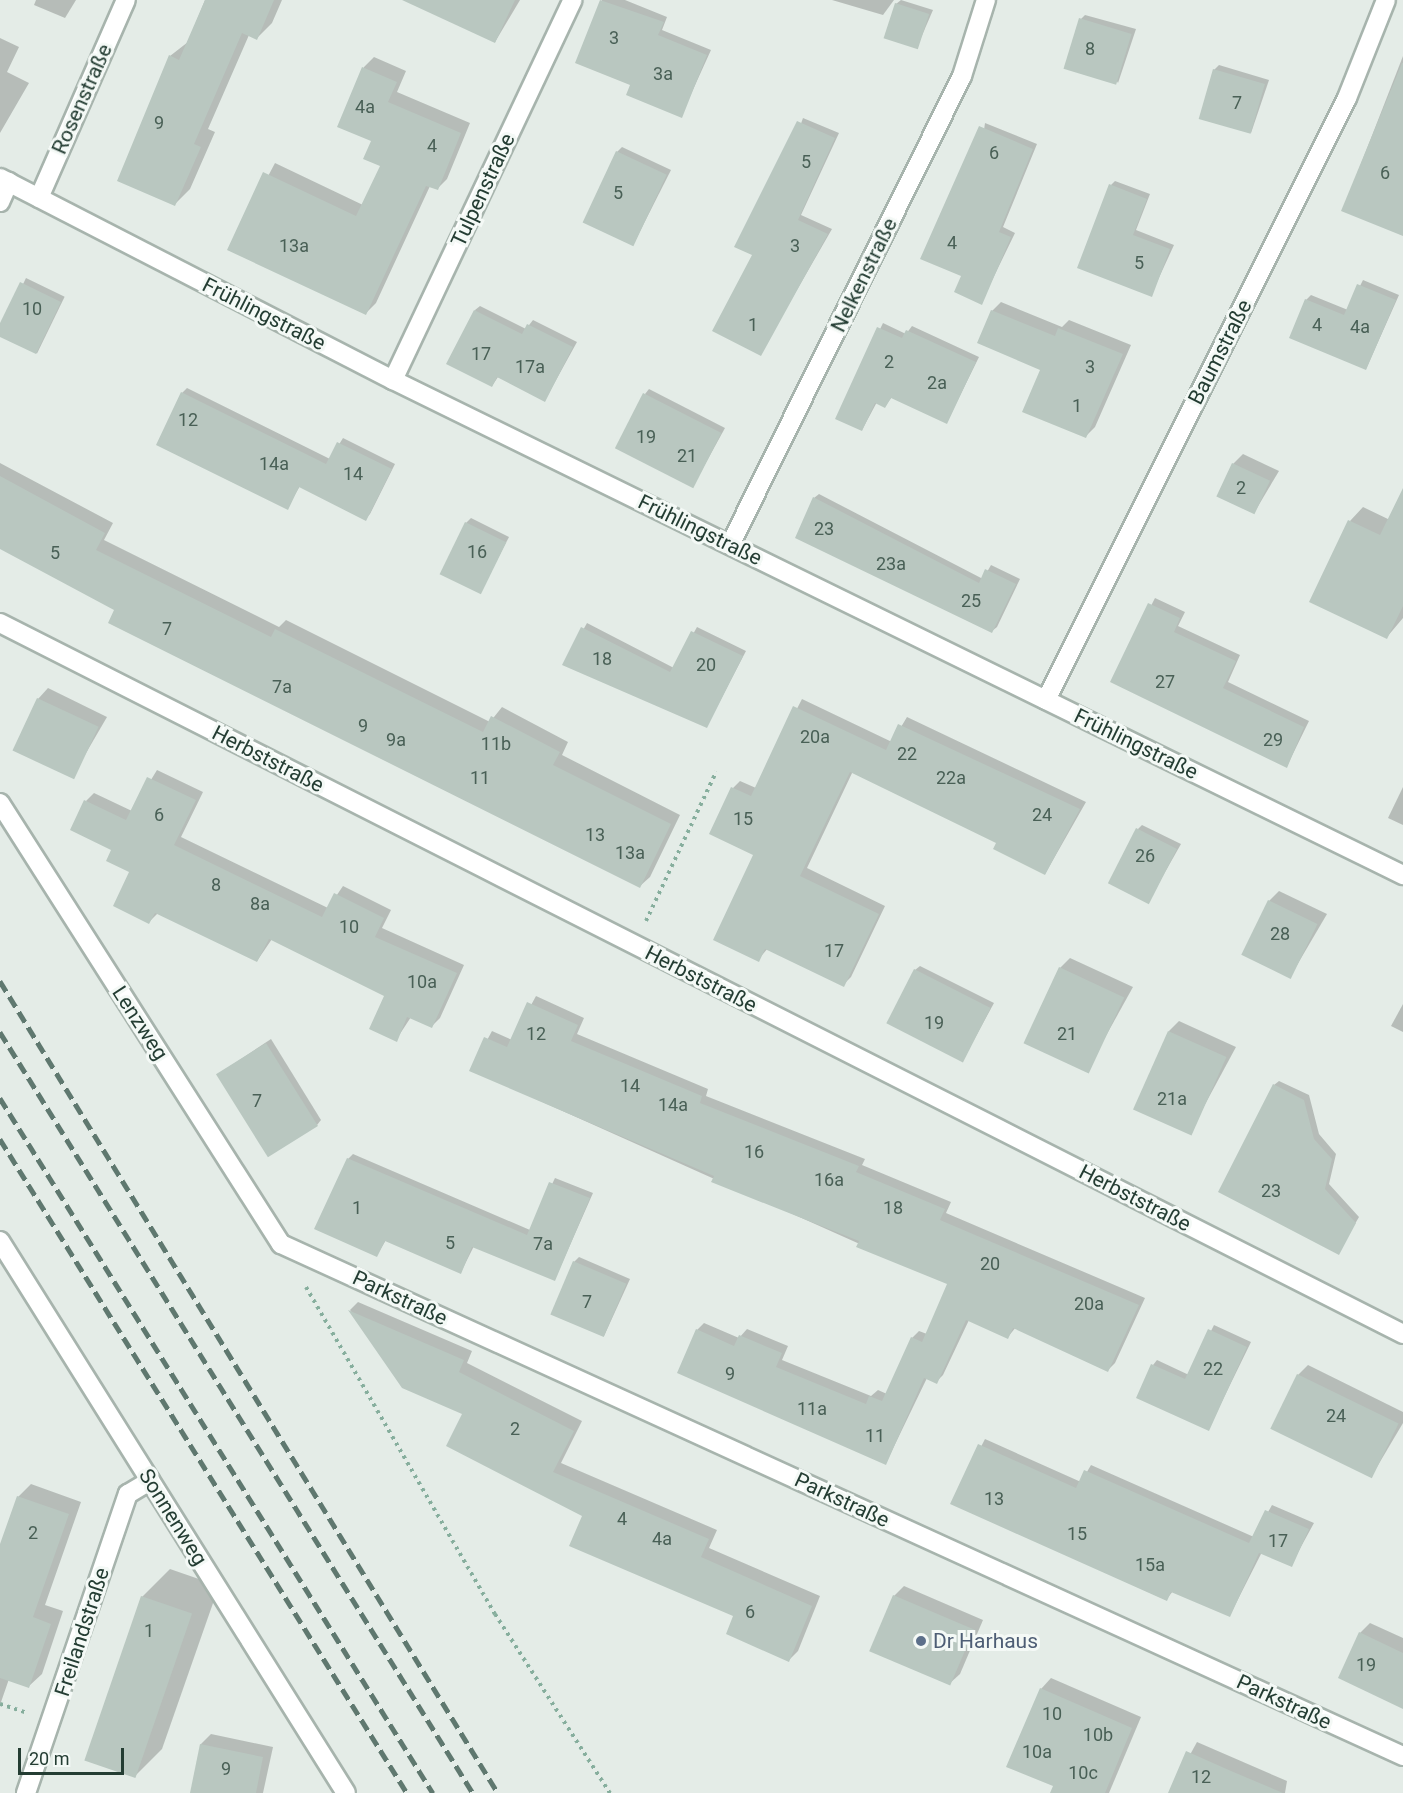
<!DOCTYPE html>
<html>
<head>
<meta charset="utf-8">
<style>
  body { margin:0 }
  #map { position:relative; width:1403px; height:1793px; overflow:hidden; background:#e4ece7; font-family:Roboto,sans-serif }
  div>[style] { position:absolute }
  .shadow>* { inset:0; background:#0003; transform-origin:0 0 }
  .building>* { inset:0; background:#b9c7c0; transform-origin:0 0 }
  .path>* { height:4px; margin-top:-2px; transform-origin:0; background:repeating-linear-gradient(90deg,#86ae9d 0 3px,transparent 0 7.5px) }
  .roads { filter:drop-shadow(2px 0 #a7b4ad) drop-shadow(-2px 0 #a7b4ad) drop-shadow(0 2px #a7b4ad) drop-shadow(0 -2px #a7b4ad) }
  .minor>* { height:18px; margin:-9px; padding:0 9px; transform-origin:9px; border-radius:9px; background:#fff }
  .rail>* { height:4.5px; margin-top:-2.25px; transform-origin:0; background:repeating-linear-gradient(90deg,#5f786f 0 12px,transparent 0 18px) }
  .dots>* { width:16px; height:16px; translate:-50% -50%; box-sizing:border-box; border:3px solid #f4f9f6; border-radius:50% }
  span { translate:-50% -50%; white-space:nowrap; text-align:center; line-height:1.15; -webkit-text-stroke:6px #f4f9f6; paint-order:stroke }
  .number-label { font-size:18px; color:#496056 }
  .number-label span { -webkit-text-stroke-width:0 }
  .street-label { font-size:21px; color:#243d33 }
  .service-label { font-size:21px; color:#4e5e75 }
  .left { translate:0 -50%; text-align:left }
  .scale { position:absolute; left:18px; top:1748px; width:106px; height:27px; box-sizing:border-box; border:3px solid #243d33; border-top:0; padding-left:8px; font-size:18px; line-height:21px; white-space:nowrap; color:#243d33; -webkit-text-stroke:4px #f4f9f6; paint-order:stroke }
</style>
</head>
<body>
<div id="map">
  <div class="shadow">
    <i style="clip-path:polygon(36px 0,76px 0,65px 18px,34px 5px)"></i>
    <i style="clip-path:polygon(205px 0,282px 0,272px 23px,257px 38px,249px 35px,208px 129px,215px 132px,190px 189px,175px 204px,170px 56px,188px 42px)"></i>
    <i style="clip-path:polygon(429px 0,520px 0,495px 42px)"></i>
    <i style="clip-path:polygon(602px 0,625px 0,667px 17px,662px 30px,711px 50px,681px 116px,632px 84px,577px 62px)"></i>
    <i style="clip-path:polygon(832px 0,894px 0,883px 15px)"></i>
    <i style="clip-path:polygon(901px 0,933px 10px,917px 47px,896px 4px)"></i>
    <i style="clip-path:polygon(1085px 15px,1136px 29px,1118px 83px,1081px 19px)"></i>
    <i style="clip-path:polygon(0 38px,19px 47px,7px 72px,29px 83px,0 133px)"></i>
    <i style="clip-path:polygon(1403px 56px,1403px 232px,1343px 210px)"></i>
    <i style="clip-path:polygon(374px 57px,406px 71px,397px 92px,470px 123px,447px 179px,437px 189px,430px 186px,376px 303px,366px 313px,229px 250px,275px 163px,363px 205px,382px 165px,373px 140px,339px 126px,364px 67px)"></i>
    <i style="clip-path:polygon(1219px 65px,1269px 80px,1251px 133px,1214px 70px)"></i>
    <i style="clip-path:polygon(803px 118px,839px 133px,801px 215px,832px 229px,760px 354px,754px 254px)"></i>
    <i style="clip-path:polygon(985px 123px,1037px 144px,1003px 227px,1015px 233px,981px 303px,963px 276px)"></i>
    <i style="clip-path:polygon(622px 147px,671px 170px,633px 245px,617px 152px)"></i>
    <i style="clip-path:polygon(1115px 181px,1150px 194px,1136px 230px,1174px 245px,1151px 295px,1111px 185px)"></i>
    <i style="left:26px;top:278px;width:43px;height:63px;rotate:26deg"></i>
    <i style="clip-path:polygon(1363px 280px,1399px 295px,1366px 369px,1306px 300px,1311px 295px,1348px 310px)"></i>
    <i style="clip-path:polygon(1001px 302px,1062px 327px,1069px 320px,1131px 345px,1095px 427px,1086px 436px,1042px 370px,992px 311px)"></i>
    <i style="clip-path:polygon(480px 306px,526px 329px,533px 320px,577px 342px,545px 400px,498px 377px,492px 386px,475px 310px)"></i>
    <i style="clip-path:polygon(883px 323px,906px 334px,912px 326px,979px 357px,947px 422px,892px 397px,885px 406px,877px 402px,862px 430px,837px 418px)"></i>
    <i style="clip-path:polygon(187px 388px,330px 459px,343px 438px,395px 464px,370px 514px,365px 519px,300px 486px,287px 508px,182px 393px)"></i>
    <i style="clip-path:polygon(649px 389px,725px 428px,693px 486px,645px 394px)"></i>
    <i style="clip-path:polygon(1243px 454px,1279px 471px,1254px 513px,1233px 464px)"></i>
    <i style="clip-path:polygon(0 463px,113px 523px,104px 540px,279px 627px,286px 620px,490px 722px,502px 707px,568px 742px,562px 755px,680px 815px,650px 877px,640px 886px,116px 610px,0 533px)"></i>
    <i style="clip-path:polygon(1403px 492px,1403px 618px,1387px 637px,1350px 521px,1363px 507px,1390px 520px)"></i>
    <i style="clip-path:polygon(819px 494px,983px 579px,991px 565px,1020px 579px,997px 627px,992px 631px,814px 498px)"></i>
    <i style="clip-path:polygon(471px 518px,509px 537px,480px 592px,466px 523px)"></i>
    <i style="clip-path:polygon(1155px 598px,1185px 612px,1178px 626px,1240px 655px,1228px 682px,1309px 721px,1287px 766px,1112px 682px)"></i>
    <i style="clip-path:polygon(587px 623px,674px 668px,697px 627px,746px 651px,707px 726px,564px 664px)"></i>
    <i style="clip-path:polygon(48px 688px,107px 717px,72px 777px,38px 699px)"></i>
    <i style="clip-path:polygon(802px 699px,892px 742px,907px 717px,1086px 802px,1045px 874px,998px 843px,853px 771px,807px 868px,885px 906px,851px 977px,843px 985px,768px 948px,758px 960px,755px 854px,733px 788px,740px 781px,756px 788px)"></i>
    <i style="clip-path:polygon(157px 770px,203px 792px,181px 837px,328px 908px,343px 886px,391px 910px,382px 928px,464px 965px,440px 1018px,432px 1026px,411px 1017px,396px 1040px,386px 995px,272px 939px,257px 961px,158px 913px,149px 922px,131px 871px,86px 801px,94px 793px,132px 811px)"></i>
    <i style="clip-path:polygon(1403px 787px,1403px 825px,1388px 818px)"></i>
    <i style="clip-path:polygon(1142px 825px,1181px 844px,1148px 902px,1138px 829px)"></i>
    <i style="clip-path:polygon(1279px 891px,1327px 914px,1290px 977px,1269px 901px)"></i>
    <i style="clip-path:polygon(1070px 958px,1133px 987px,1087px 1070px,1060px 968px)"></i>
    <i style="clip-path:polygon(920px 966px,994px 1003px,963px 1060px,915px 970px)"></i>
    <i style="clip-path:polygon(536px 996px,584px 1018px,577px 1034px,708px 1089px,706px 1096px,865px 1159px,862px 1165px,951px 1202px,946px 1213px,1145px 1298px,1115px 1363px,1108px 1370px,1016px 1327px,1008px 1337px,969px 1320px,943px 1375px,936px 1382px,927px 1378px,886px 1463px,697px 1330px,704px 1323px,739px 1338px,747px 1329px,788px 1346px,782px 1360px,871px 1396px,878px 1390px,887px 1394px,912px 1338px,919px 1331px,927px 1334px,949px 1284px,471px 1070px,492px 1031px,512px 1040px)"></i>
    <i style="clip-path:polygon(1403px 1004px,1403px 1032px,1391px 1026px)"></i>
    <i style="clip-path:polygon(1179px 1021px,1236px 1047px,1189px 1134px,1169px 1031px)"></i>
    <i style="clip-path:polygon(271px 1039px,321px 1120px,317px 1125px,223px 1071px)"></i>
    <i style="clip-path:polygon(1279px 1081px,1309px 1095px,1319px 1134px,1336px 1154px,1329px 1184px,1359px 1217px,1338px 1253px,1274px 1085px)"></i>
    <i style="clip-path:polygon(353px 1154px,530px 1230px,555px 1178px,593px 1193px,555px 1279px,474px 1246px,461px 1272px,386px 1240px,377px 1255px,348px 1159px)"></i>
    <i style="clip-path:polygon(579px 1257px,630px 1279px,604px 1336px,574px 1262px)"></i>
    <i style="clip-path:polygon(358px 1302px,472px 1351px,467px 1363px,582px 1421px,561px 1463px,717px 1530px,709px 1548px,820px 1596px,798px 1651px,789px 1660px,735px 1616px,584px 1515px,465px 1414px,403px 1387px,350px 1310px)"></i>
    <i style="clip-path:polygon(1214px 1325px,1251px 1342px,1208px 1430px,1153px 1365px,1157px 1360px,1189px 1375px)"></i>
    <i style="clip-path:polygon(1308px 1365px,1403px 1412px,1403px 1423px,1371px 1477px,1298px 1375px)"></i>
    <i style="clip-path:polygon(985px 1439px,1081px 1482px,1091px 1465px,1254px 1537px,1272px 1505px,1314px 1523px,1291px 1565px,1262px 1552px,1230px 1615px,1173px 1591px,1166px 1600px,952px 1503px)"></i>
    <i style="clip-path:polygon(31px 1484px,81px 1502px,45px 1605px,63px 1611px,42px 1674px,29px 1686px,9px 1679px,0 1705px,0 1549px,18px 1497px)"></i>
    <i style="clip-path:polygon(170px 1569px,219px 1586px,162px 1749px,134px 1777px,142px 1597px)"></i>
    <i style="clip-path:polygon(904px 1586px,983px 1620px,960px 1674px,949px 1684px,894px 1596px)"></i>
    <i style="clip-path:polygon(1370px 1623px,1403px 1638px,1403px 1707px,1360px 1633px)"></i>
    <i style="clip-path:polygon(1051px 1678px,1141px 1717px,1109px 1793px,1071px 1793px,1041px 1689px)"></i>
    <i style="clip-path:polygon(211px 1734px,273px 1747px,263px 1793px,192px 1793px,201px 1744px)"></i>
    <i style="clip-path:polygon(1197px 1742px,1287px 1781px,1285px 1793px,1169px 1793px)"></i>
  </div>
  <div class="building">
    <i style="clip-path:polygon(205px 0,274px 0,257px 40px,242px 33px,194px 144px,201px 147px,175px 206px,117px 181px,169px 55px,179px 60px)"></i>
    <i style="clip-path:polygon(402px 0,515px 0,495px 43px)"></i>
    <i style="clip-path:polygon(600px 0,664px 22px,658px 35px,707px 55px,682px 118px,626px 95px,630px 85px,575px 63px)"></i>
    <i style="left:895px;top:3px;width:36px;height:37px;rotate:18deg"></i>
    <i style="left:1079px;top:18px;width:55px;height:53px;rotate:17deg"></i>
    <i style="clip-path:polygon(1402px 63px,1403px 63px,1403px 236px,1341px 211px)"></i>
    <i style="clip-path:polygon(362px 67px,397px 82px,388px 102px,461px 133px,438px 190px,426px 186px,366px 315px,227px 250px,263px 172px,356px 216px,380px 166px,363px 159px,371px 141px,337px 127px)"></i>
    <i style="left:1213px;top:69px;width:54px;height:52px;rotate:16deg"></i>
    <i style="clip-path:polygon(797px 121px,835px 138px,798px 220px,828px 234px,761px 356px,712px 331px,752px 255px,734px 247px)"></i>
    <i style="clip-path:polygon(979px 126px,1033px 149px,999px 232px,1011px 237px,982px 305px,954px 292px,961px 276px,920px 259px)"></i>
    <i style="left:616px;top:151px;width:56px;height:79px;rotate:25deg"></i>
    <i style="clip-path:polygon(1109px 184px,1147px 199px,1133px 235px,1170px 249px,1152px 297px,1077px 268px)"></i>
    <i style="clip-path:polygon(20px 282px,61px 302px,36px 354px,0 337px,0 323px)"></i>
    <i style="clip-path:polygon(1357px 284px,1396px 300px,1366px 370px,1289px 338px,1305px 299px,1344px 315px)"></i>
    <i style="clip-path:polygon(474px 310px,522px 334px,527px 324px,573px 347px,545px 402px,497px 377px,492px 387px,446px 364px)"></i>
    <i style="clip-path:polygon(991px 310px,1055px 336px,1058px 328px,1123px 354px,1086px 438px,1022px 412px,1040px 370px,977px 343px)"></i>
    <i style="clip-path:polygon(877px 327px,902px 338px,906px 330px,976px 362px,947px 424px,891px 398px,885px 408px,875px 403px,862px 431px,835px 419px)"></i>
    <i style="clip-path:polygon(181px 392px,326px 464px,337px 442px,392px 469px,366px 521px,299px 487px,288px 510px,156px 445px)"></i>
    <i style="left:643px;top:393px;width:88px;height:62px;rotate:27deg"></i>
    <i style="left:1232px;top:463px;width:42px;height:37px;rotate:25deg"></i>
    <i style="clip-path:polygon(0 476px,105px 533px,96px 550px,271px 637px,275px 629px,483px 732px,491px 716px,560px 752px,553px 765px,671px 824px,640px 888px,108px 623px,114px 610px,0 549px)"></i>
    <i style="clip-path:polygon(1403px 488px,1403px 606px,1387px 639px,1309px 602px,1348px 520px,1380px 535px)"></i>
    <i style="clip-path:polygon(813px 497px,979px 583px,985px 569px,1016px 584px,992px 633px,795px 538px)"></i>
    <i style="left:465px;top:522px;width:46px;height:58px;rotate:26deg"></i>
    <i style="clip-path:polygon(1148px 603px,1180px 618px,1174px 632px,1236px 661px,1223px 688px,1304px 727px,1287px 768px,1110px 682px)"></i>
    <i style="clip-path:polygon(581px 627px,670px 672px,691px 631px,743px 656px,707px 728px,562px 665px)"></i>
    <i style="left:37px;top:698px;width:68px;height:58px;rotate:25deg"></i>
    <i style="clip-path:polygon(793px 706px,886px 750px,898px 724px,1080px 809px,1045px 875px,993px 849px,996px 843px,850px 772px,800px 876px,879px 914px,844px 987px,765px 949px,759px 962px,713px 940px,753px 855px,709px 834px,731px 787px,751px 796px)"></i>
    <i style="clip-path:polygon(147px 777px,196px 800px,174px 845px,322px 917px,334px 893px,384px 918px,375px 937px,457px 973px,432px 1028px,407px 1017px,397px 1042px,369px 1029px,384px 996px,269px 939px,257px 962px,155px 913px,149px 924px,113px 906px,129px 872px,106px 861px,111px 850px,70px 830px,84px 800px,126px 820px)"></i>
    <i style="left:1136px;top:828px;width:46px;height:62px;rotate:27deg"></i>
    <i style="left:1268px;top:900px;width:55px;height:61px;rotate:26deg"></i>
    <i style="left:1059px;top:967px;width:72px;height:84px;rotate:25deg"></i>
    <i style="left:914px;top:969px;width:86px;height:61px;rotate:27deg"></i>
    <i style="clip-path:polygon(527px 1002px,578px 1025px,571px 1041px,702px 1096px,700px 1103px,859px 1166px,856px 1172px,945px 1209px,940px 1220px,1139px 1305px,1108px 1372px,1013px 1328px,1008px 1339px,966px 1320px,937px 1384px,924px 1378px,886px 1465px,677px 1373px,696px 1329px,734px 1346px,739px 1335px,782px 1353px,776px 1367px,866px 1404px,869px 1396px,882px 1401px,911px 1337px,922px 1342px,947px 1284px,856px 1247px,859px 1241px,711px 1182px,714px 1176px,469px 1071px,484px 1037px,507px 1047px)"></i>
    <i style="left:1168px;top:1031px;width:64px;height:86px;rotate:24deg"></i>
    <i style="left:266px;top:1043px;width:98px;height:59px;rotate:58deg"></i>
    <i style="clip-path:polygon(1273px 1084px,1304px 1100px,1314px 1139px,1332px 1159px,1325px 1189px,1356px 1223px,1339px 1255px,1218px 1192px)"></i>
    <i style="clip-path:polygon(347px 1158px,527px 1235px,549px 1182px,590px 1198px,555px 1281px,472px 1247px,461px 1274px,385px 1241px,377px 1257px,314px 1229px)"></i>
    <i style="left:573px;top:1261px;width:58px;height:58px;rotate:23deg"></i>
    <i style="clip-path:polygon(348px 1310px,464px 1360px,459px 1372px,574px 1431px,553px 1472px,709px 1539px,701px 1557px,812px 1606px,789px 1662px,726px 1634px,733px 1616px,569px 1546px,582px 1516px,446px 1446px,462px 1414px,402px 1388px)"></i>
    <i style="clip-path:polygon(1208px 1329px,1247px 1347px,1209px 1431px,1136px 1398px,1151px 1364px,1185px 1379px)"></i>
    <i style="left:1297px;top:1374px;width:113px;height:61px;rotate:26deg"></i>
    <i style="clip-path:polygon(978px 1444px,1076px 1488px,1084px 1470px,1249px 1543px,1265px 1510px,1309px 1529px,1292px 1567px,1259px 1553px,1230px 1617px,1171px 1592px,1167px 1601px,950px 1504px)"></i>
    <i style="clip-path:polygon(17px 1496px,69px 1514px,33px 1617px,51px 1624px,29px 1688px,0 1678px,0 1544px)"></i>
    <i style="left:893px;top:1595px;width:88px;height:61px;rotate:23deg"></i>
    <i style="left:141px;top:1596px;width:54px;height:174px;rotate:19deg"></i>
    <i style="clip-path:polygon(1359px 1632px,1403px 1653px,1403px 1709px,1338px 1678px)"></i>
    <i style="clip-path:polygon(1040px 1688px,1132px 1728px,1105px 1793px,1050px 1793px,1053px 1786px,1006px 1767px)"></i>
    <i style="clip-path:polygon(200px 1744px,263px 1757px,256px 1793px,190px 1793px)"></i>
    <i style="clip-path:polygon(1186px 1751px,1231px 1771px,1283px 1793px,1168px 1793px)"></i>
  </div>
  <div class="path">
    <i style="left:646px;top:921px;width:165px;rotate:-64.8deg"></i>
    <i style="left:306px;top:1287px;width:378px;rotate:60deg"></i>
    <i style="left:495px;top:1614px;width:213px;rotate:57.3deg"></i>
    <i style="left:0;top:1704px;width:26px;rotate:18deg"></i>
  </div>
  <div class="roads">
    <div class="minor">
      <i style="left:0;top:178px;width:442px;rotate:27.2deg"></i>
      <i style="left:393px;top:380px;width:1125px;rotate:26.11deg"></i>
      <i style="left:39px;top:198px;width:216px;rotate:-66.3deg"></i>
      <i style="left:0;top:202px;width:22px;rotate:-66deg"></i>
      <i style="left:393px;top:380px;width:420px;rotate:-64.7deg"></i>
      <i style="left:730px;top:545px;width:523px;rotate:-63.68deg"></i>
      <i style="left:962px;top:76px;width:80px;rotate:-72.5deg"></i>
      <i style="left:0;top:623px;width:1573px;rotate:26.87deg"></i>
      <i style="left:1046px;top:700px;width:673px;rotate:-63.43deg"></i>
      <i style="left:1347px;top:98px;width:105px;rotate:-68.3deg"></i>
      <i style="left:0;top:803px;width:523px;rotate:57.5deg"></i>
      <i style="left:281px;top:1244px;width:1233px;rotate:24.53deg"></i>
      <i style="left:0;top:1241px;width:651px;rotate:57.92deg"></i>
      <i style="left:26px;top:1793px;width:316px;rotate:-71.2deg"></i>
      <i style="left:128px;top:1494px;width:26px;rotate:-31deg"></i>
    </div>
  </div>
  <div class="rail">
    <i style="left:0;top:981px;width:953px;rotate:58.48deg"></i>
    <i style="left:0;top:1032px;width:896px;rotate:58.14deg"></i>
    <i style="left:0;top:1098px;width:819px;rotate:58.08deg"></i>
    <i style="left:0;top:1139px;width:770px;rotate:58.1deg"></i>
  </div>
  <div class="dots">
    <i style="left:921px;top:1641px;background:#5c6f8a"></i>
  </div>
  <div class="number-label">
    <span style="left:614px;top:38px">3</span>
    <span style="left:1090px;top:49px">8</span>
    <span style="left:663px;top:74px">3a</span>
    <span style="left:1237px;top:103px">7</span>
    <span style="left:365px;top:107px">4a</span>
    <span style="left:159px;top:123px">9</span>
    <span style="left:432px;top:146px">4</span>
    <span style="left:994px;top:153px">6</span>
    <span style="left:806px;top:162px">5</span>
    <span style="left:1385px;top:173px">6</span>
    <span style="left:618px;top:193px">5</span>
    <span style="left:952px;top:243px">4</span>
    <span style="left:294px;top:246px">13a</span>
    <span style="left:795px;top:246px">3</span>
    <span style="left:1139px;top:263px">5</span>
    <span style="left:32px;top:309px">10</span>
    <span style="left:753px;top:325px">1</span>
    <span style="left:1317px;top:325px">4</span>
    <span style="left:1360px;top:327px">4a</span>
    <span style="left:481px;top:354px">17</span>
    <span style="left:889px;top:362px">2</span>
    <span style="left:530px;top:367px">17a</span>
    <span style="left:1090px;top:367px">3</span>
    <span style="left:937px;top:383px">2a</span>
    <span style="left:1077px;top:406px">1</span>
    <span style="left:188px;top:420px">12</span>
    <span style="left:646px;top:437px">19</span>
    <span style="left:687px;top:456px">21</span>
    <span style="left:274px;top:464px">14a</span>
    <span style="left:353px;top:474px">14</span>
    <span style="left:1241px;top:488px">2</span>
    <span style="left:824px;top:529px">23</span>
    <span style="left:477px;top:552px">16</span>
    <span style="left:55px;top:553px">5</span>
    <span style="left:891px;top:564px">23a</span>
    <span style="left:971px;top:601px">25</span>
    <span style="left:167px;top:629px">7</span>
    <span style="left:602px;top:659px">18</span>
    <span style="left:706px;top:665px">20</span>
    <span style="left:1165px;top:682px">27</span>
    <span style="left:282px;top:687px">7a</span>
    <span style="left:363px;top:726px">9</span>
    <span style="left:815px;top:737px">20a</span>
    <span style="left:396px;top:740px">9a</span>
    <span style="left:1273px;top:740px">29</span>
    <span style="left:496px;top:744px">11b</span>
    <span style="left:907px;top:754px">22</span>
    <span style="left:480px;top:778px">11</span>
    <span style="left:951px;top:778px">22a</span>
    <span style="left:159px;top:815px">6</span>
    <span style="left:1042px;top:815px">24</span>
    <span style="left:743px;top:819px">15</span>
    <span style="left:595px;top:835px">13</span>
    <span style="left:630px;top:853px">13a</span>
    <span style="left:1145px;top:856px">26</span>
    <span style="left:216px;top:885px">8</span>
    <span style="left:260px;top:904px">8a</span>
    <span style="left:349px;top:927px">10</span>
    <span style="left:1280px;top:934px">28</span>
    <span style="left:834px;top:951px">17</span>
    <span style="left:422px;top:982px">10a</span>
    <span style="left:934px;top:1023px">19</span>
    <span style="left:536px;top:1034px">12</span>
    <span style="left:1067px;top:1034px">21</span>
    <span style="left:630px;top:1086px">14</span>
    <span style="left:1172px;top:1099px">21a</span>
    <span style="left:257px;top:1101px">7</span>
    <span style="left:673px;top:1105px">14a</span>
    <span style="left:754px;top:1152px">16</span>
    <span style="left:829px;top:1180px">16a</span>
    <span style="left:1271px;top:1191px">23</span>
    <span style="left:357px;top:1208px">1</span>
    <span style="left:893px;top:1208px">18</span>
    <span style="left:450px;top:1243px">5</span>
    <span style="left:543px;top:1244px">7a</span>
    <span style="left:990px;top:1264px">20</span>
    <span style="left:587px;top:1302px">7</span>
    <span style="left:1089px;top:1304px">20a</span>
    <span style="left:1213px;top:1369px">22</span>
    <span style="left:730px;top:1374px">9</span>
    <span style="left:812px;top:1409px">11a</span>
    <span style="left:1336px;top:1416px">24</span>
    <span style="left:515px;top:1429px">2</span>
    <span style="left:875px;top:1436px">11</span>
    <span style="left:994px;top:1499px">13</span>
    <span style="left:622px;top:1519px">4</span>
    <span style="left:33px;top:1533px">2</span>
    <span style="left:1077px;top:1534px">15</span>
    <span style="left:662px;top:1539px">4a</span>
    <span style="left:1278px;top:1541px">17</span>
    <span style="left:1150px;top:1565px">15a</span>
    <span style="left:750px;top:1612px">6</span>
    <span style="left:149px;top:1631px">1</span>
    <span style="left:1366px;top:1665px">19</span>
    <span style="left:1052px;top:1714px">10</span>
    <span style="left:1098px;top:1735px">10b</span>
    <span style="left:1037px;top:1752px">10a</span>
    <span style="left:226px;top:1769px">9</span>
    <span style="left:1083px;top:1773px">10c</span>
    <span style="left:1201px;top:1777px">12</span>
  </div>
  <div class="street-label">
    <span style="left:82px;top:99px;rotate:-66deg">Rosenstraße</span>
    <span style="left:483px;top:190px;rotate:-65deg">Tulpenstraße</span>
    <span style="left:864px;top:275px;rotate:-64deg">Nelkenstraße</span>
    <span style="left:264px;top:314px;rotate:27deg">Frühlingstraße</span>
    <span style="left:1220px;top:352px;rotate:-63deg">Baumstraße</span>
    <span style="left:700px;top:530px;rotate:26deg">Frühlingstraße</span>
    <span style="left:1136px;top:744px;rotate:26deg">Frühlingstraße</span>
    <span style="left:268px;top:759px;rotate:27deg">Herbststraße</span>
    <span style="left:701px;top:979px;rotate:27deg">Herbststraße</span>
    <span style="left:140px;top:1023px;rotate:57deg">Lenzweg</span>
    <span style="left:1135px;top:1198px;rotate:27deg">Herbststraße</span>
    <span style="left:400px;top:1298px;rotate:25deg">Parkstraße</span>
    <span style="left:842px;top:1500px;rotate:25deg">Parkstraße</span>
    <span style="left:173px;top:1517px;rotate:58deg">Sonnenweg</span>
    <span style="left:82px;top:1632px;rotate:-72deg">Freilandstraße</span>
    <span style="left:1284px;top:1702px;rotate:25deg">Parkstraße</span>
  </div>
  <div class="service-label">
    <span class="left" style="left:933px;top:1641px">Dr Harhaus</span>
  </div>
  <div class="scale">20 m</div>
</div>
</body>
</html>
